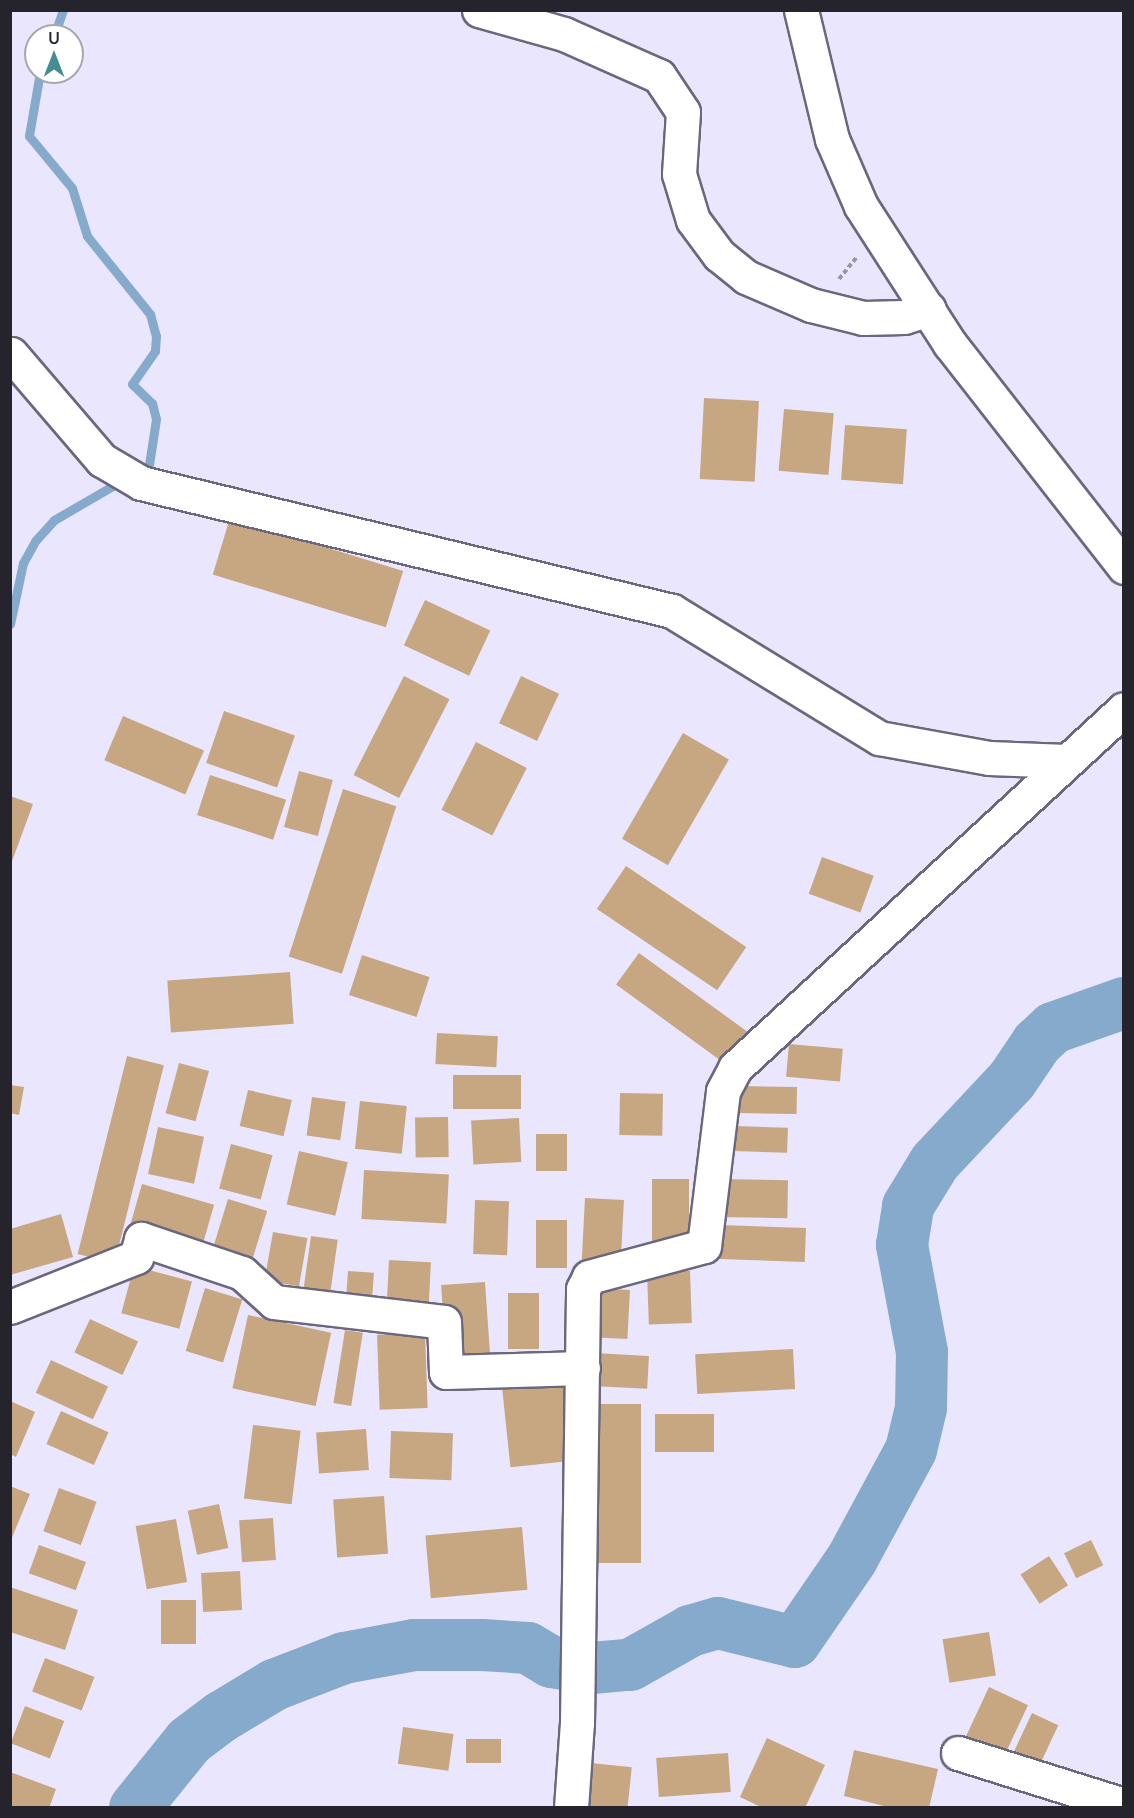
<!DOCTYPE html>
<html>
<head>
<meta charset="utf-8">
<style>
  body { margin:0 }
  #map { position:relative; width:1134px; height:1818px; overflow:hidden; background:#eae6fe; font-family:Manrope,sans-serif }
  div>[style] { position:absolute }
  .stream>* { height:9px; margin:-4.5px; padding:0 4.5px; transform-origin:4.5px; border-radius:4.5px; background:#86aacc }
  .river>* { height:52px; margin:-26px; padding:0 26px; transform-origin:26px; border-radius:26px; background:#86aacc }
  .building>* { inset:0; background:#c7a782; transform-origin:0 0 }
  .path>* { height:4px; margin-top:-2px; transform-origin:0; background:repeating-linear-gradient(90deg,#9794a6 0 4.5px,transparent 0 7.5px) }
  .roads { filter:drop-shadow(2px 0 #6b677c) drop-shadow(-2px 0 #6b677c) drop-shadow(0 2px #6b677c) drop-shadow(0 -2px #6b677c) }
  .street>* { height:33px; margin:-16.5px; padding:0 16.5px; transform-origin:16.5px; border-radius:16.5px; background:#fff }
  span { translate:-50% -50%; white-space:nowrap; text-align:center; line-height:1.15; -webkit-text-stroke:6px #fff; paint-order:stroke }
  .frame { position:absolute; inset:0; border:12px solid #25232c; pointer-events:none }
  .north { position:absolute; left:24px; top:24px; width:60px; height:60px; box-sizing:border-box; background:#fff; border:2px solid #a8a7ab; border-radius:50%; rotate:0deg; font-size:16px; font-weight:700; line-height:24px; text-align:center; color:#25232c }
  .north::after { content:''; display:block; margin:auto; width:21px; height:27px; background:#458d91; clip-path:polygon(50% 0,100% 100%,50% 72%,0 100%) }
</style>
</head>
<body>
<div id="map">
  <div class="stream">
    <i style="left:54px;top:36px;width:28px;rotate:-71deg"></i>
    <i style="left:40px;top:72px;width:65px;rotate:99.8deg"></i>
    <i style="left:29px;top:136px;width:67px;rotate:50.4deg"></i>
    <i style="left:72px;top:188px;width:50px;rotate:72.6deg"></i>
    <i style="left:87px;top:236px;width:100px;rotate:51.1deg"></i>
    <i style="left:150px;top:314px;width:23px;rotate:75deg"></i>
    <i style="left:156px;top:336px;width:15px;rotate:94deg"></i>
    <i style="left:155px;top:351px;width:40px;rotate:124.9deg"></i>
    <i style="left:132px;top:384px;width:28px;rotate:44deg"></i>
    <i style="left:152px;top:403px;width:16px;rotate:76deg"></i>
    <i style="left:156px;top:419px;width:60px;rotate:98.7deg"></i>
    <i style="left:10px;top:624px;width:62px;rotate:-78deg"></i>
    <i style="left:23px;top:563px;width:26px;rotate:-61deg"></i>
    <i style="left:36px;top:540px;width:27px;rotate:-48deg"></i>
    <i style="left:54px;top:520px;width:78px;rotate:-30.2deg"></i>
  </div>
  <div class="river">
    <i style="left:135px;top:1808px;width:86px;rotate:-51.1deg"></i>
    <i style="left:189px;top:1741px;width:40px;rotate:-37deg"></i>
    <i style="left:221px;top:1717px;width:62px;rotate:-31.1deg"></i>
    <i style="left:274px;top:1685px;width:75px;rotate:-21.1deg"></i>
    <i style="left:344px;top:1658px;width:71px;rotate:-10.5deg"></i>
    <i style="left:414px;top:1645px;width:68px"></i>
    <i style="left:482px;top:1645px;width:46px;rotate:3.7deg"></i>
    <i style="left:528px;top:1648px;width:27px;rotate:31deg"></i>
    <i style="left:551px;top:1662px;width:41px;rotate:8.3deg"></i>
    <i style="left:592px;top:1668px;width:38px;rotate:-5deg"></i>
    <i style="left:630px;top:1665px;width:69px;rotate:-29.5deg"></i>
    <i style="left:690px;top:1631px;width:29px;rotate:-16deg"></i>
    <i style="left:718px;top:1623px;width:79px;rotate:13.9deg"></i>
    <i style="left:795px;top:1642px;width:101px;rotate:-55.5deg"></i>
    <i style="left:852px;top:1559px;width:124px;rotate:-61.6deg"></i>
    <i style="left:911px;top:1450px;width:43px;rotate:-76.6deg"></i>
    <i style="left:921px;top:1408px;width:56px;rotate:-89deg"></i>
    <i style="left:922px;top:1352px;width:109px;rotate:-100.6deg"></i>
    <i style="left:902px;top:1245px;width:39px;rotate:-81deg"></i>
    <i style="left:908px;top:1206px;width:52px;rotate:-58.5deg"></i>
    <i style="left:935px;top:1162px;width:112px;rotate:-46.8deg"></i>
    <i style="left:1012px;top:1080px;width:45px;rotate:-56deg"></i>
    <i style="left:1037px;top:1043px;width:22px;rotate:-43deg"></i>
    <i style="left:1053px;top:1028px;width:75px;rotate:-19.4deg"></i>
  </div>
  <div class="building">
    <i style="left:704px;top:398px;width:55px;height:81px;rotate:3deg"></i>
    <i style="left:784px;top:409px;width:50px;height:62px;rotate:5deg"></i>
    <i style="left:845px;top:425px;width:62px;height:55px;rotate:4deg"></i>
    <i style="left:230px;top:518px;width:181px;height:59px;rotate:17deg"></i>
    <i style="left:425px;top:600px;width:72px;height:50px;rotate:25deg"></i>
    <i style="left:404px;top:676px;width:51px;height:111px;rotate:27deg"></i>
    <i style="left:521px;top:676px;width:42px;height:52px;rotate:25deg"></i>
    <i style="left:224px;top:711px;width:75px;height:55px;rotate:19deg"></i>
    <i style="left:123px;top:716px;width:88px;height:48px;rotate:23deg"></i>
    <i style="left:683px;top:733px;width:53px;height:122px;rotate:30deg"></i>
    <i style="left:476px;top:742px;width:57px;height:76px;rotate:27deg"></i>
    <i style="left:299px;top:771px;width:35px;height:58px;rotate:15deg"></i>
    <i style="left:210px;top:775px;width:80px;height:42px;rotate:18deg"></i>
    <i style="left:343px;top:789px;width:56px;height:176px;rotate:18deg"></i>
    <i style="clip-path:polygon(10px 796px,33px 804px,11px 864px,10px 864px)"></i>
    <i style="left:822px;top:857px;width:55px;height:39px;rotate:20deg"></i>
    <i style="left:626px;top:866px;width:145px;height:52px;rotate:34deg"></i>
    <i style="left:639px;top:953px;width:138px;height:39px;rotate:36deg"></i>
    <i style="left:362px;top:955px;width:71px;height:42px;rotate:18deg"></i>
    <i style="left:290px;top:972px;width:52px;height:123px;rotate:86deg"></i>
    <i style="left:437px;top:1033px;width:61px;height:31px;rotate:3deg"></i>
    <i style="left:789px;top:1044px;width:54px;height:33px;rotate:5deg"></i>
    <i style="left:127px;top:1056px;width:38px;height:204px;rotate:14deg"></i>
    <i style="left:179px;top:1063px;width:31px;height:52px;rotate:15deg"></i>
    <i style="left:453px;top:1075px;width:68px;height:34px"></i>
    <i style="clip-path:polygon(10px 1085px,24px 1087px,19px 1115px,10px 1113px)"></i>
    <i style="left:739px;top:1086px;width:58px;height:27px;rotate:1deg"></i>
    <i style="left:248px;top:1090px;width:45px;height:37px;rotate:13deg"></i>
    <i style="left:620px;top:1093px;width:43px;height:42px;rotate:1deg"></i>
    <i style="left:312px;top:1097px;width:34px;height:39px;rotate:8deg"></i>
    <i style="left:360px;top:1101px;width:47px;height:48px;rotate:6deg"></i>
    <i style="left:448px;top:1117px;width:40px;height:33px;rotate:89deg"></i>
    <i style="left:519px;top:1118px;width:44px;height:48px;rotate:87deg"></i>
    <i style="left:735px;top:1126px;width:53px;height:25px;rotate:2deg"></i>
    <i style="left:158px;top:1127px;width:47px;height:48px;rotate:12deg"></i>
    <i style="left:536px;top:1134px;width:31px;height:37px"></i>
    <i style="left:231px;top:1144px;width:43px;height:46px;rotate:15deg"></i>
    <i style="left:299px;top:1151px;width:50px;height:55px;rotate:13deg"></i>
    <i style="left:364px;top:1170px;width:85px;height:49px;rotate:3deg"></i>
    <i style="left:652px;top:1179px;width:37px;height:67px"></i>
    <i style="left:719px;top:1179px;width:69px;height:38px;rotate:1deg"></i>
    <i style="left:142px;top:1184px;width:75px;height:49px;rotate:16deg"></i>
    <i style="left:585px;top:1198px;width:39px;height:67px;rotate:3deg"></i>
    <i style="left:228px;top:1199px;width:41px;height:61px;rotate:17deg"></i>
    <i style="left:475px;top:1200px;width:34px;height:54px;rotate:2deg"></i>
    <i style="clip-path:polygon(61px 1214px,73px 1257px,10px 1275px,10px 1229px)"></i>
    <i style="left:536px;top:1220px;width:31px;height:48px"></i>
    <i style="left:720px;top:1225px;width:86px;height:34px;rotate:2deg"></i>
    <i style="left:273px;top:1232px;width:35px;height:49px;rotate:10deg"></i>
    <i style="left:311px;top:1236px;width:27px;height:68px;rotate:8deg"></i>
    <i style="left:389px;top:1260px;width:42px;height:55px;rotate:3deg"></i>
    <i style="left:134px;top:1266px;width:60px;height:49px;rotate:15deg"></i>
    <i style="left:348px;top:1271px;width:26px;height:40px;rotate:4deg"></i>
    <i style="left:690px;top:1271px;width:52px;height:43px;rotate:88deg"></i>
    <i style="left:485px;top:1282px;width:79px;height:44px;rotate:86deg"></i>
    <i style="left:205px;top:1288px;width:39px;height:66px;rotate:17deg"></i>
    <i style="left:591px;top:1288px;width:39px;height:49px;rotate:3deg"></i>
    <i style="left:508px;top:1293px;width:31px;height:56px"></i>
    <i style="left:248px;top:1315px;width:85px;height:75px;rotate:12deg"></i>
    <i style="left:90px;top:1319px;width:53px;height:37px;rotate:25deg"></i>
    <i style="left:345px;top:1330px;width:18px;height:74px;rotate:9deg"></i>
    <i style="left:425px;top:1333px;width:75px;height:48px;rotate:88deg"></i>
    <i style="left:793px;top:1349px;width:40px;height:98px;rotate:87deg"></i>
    <i style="left:594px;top:1353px;width:55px;height:33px;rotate:3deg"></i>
    <i style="left:51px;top:1360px;width:63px;height:36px;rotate:25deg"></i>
    <i style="left:565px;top:1374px;width:87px;height:64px;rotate:84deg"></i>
    <i style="clip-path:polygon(10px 1401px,35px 1412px,16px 1457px,10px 1454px)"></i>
    <i style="left:595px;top:1404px;width:46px;height:159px"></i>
    <i style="left:61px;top:1411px;width:52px;height:36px;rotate:24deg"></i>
    <i style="left:655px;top:1414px;width:59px;height:38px"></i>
    <i style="left:253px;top:1425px;width:48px;height:74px;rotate:7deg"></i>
    <i style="left:366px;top:1429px;width:41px;height:50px;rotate:86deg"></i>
    <i style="left:391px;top:1431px;width:62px;height:47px;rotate:2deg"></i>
    <i style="clip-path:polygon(10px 1486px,30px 1494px,11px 1540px,10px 1540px)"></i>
    <i style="left:59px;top:1488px;width:40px;height:46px;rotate:20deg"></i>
    <i style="left:384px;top:1496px;width:58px;height:51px;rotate:86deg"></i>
    <i style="left:219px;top:1504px;width:45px;height:32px;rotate:78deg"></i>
    <i style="left:273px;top:1518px;width:42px;height:34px;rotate:86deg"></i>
    <i style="left:176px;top:1519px;width:64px;height:41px;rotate:80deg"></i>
    <i style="left:522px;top:1527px;width:63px;height:97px;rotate:85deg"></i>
    <i style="left:1091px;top:1540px;width:28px;height:30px;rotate:64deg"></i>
    <i style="left:39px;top:1545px;width:50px;height:30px;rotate:20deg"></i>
    <i style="left:1049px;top:1556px;width:35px;height:34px;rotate:57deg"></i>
    <i style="left:240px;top:1571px;width:39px;height:39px;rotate:87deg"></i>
    <i style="clip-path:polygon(10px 1587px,78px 1610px,65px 1650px,10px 1632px)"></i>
    <i style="left:161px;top:1600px;width:35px;height:44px"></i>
    <i style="left:989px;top:1632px;width:44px;height:47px;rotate:81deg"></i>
    <i style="left:45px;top:1658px;width:53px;height:36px;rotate:21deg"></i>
    <i style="left:989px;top:1687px;width:43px;height:56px;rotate:25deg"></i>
    <i style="left:25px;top:1706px;width:42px;height:40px;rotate:21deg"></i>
    <i style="left:1032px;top:1713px;width:29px;height:48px;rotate:25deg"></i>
    <i style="left:403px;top:1727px;width:51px;height:37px;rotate:8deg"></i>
    <i style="clip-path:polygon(767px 1738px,825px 1765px,805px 1808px,763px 1808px,740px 1797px)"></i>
    <i style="left:466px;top:1739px;width:35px;height:24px"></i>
    <i style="clip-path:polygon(854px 1750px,938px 1769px,929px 1808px,892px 1808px,844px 1796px)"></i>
    <i style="left:728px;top:1753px;width:39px;height:72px;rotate:86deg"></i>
    <i style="left:591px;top:1763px;width:41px;height:45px;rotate:6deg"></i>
    <i style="clip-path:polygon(10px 1772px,56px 1789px,49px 1808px,10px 1808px)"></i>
  </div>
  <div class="path">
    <i style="left:839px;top:279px;width:28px;rotate:-51deg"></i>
  </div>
  <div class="roads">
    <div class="street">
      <i style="left:479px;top:10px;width:88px;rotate:15.8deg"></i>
      <i style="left:564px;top:34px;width:104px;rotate:23.9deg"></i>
      <i style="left:659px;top:76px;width:43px;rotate:56.3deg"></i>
      <i style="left:683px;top:112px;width:62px;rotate:93.7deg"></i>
      <i style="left:679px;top:174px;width:48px;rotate:73.1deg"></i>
      <i style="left:693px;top:220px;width:44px;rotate:53.4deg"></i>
      <i style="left:719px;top:255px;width:35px;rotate:39deg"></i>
      <i style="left:746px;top:277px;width:71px;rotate:23.3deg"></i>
      <i style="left:811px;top:305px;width:54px;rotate:14deg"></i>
      <i style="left:863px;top:318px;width:41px;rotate:-1.4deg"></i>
      <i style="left:904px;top:317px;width:26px;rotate:-18deg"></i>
      <i style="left:801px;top:10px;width:133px;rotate:76.5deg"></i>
      <i style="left:832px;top:139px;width:73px;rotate:66.6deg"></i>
      <i style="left:861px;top:206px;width:164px;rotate:57.2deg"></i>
      <i style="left:950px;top:344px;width:283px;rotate:52deg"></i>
      <i style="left:11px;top:354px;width:140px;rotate:49.4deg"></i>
      <i style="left:102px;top:460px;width:45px;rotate:30.5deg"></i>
      <i style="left:141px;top:483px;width:546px;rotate:13.55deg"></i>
      <i style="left:672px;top:611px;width:243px;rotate:31.5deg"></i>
      <i style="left:879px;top:738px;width:112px;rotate:10.3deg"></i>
      <i style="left:989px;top:758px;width:78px;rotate:2.2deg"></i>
      <i style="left:10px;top:1307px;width:136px;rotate:-21.6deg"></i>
      <i style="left:136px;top:1257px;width:19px;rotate:-74deg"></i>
      <i style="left:141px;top:1239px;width:107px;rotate:18.6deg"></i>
      <i style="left:242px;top:1273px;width:43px;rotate:42.2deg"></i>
      <i style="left:274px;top:1302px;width:171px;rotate:6.7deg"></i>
      <i style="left:444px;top:1322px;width:50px;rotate:87.7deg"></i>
      <i style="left:446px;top:1372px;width:137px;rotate:-1.7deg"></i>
      <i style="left:958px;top:1753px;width:174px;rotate:17.4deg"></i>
      <i style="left:571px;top:1808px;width:85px;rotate:-86deg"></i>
      <i style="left:577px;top:1723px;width:434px;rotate:-89.2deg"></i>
      <i style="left:583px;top:1289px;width:13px;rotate:-63deg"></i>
      <i style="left:589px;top:1277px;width:119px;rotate:-15.1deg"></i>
      <i style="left:704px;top:1246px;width:156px;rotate:-83deg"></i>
      <i style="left:723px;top:1091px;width:26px;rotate:-62deg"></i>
      <i style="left:735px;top:1068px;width:529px;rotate:-42.7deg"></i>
    </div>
  </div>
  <div class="frame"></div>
  <div class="north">U</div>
</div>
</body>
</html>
